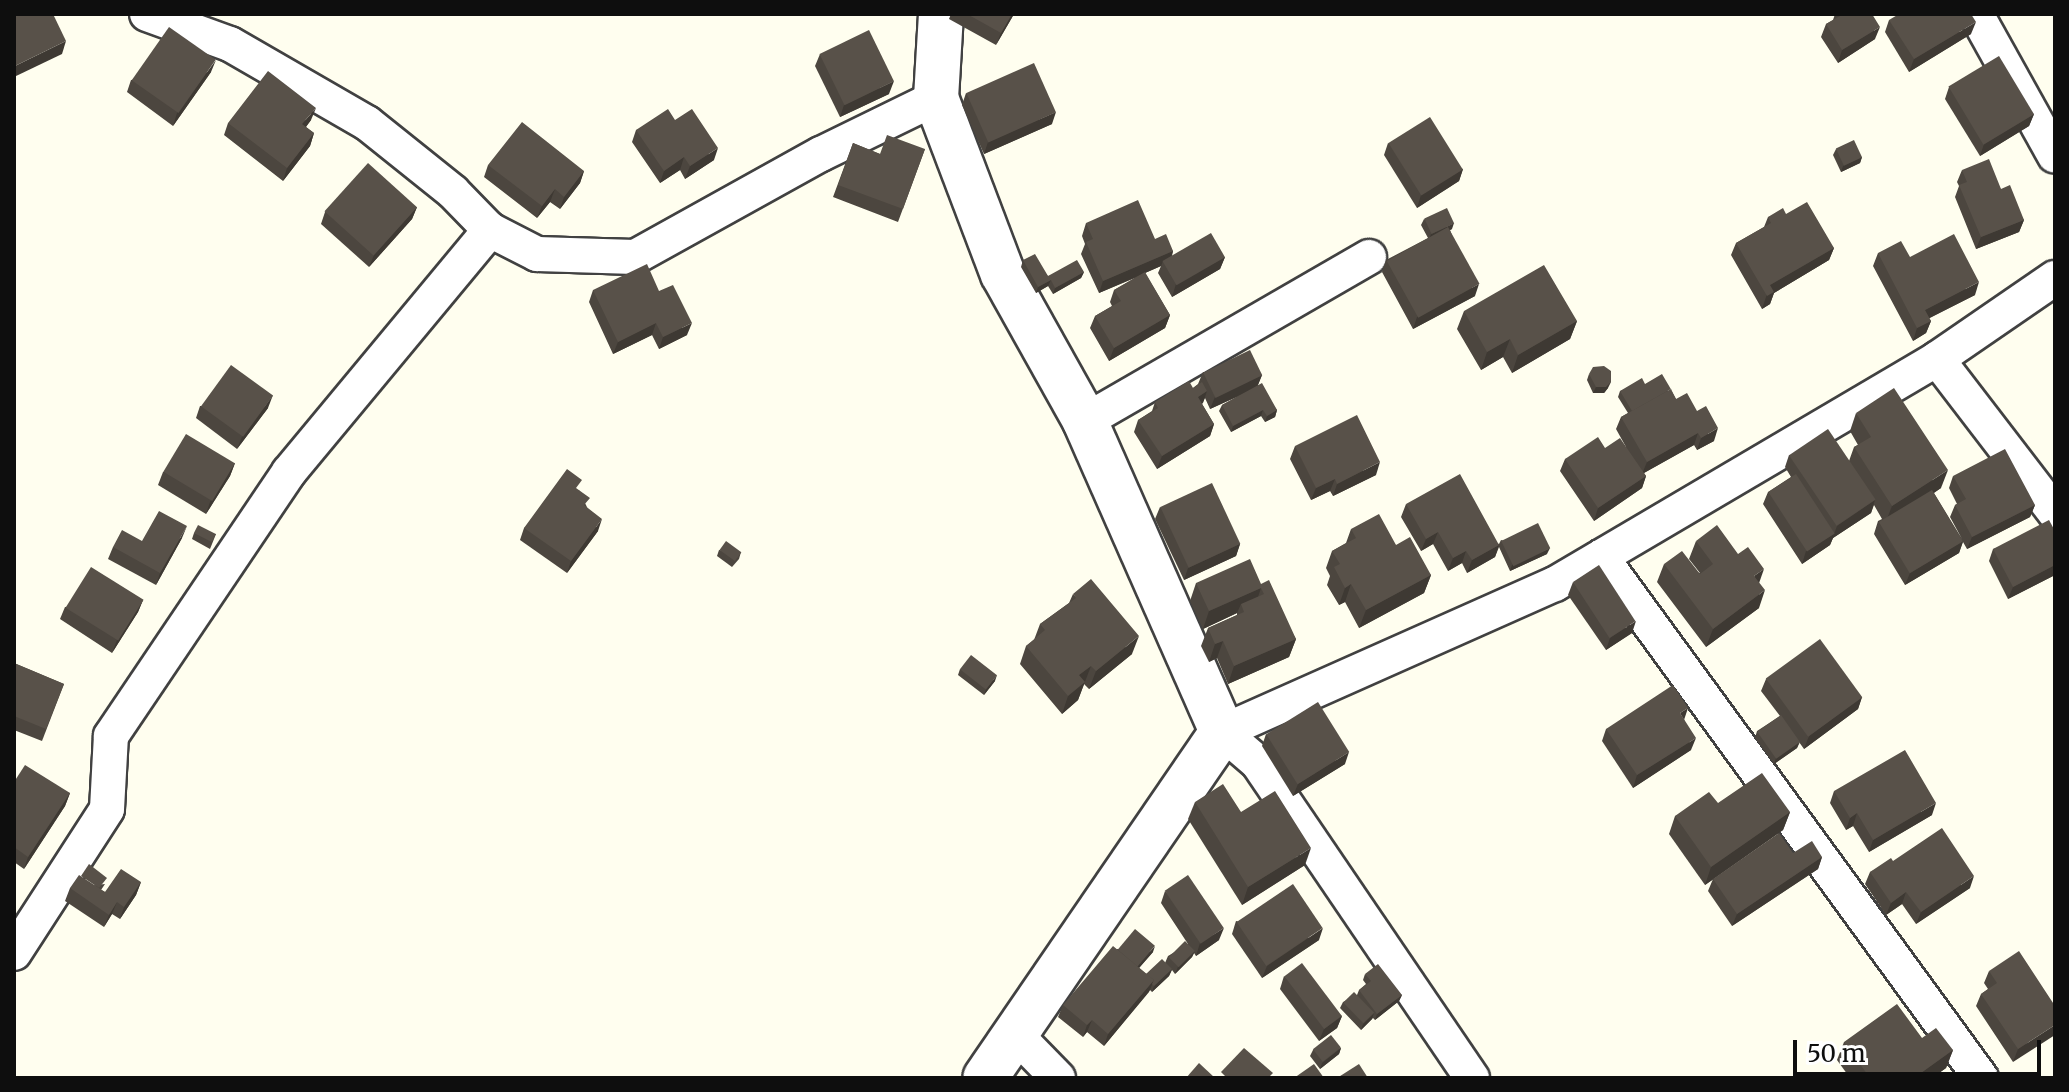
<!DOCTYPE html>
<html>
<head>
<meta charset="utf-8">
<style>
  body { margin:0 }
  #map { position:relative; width:2069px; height:1092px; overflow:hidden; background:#fffeef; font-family:Merriweather,serif }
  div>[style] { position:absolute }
  .roads { filter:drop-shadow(2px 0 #414141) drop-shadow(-2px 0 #414141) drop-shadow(0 2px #414141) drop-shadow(0 -2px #414141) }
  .minor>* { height:34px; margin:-17px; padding:0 17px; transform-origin:17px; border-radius:17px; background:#fff }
  .tertiary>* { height:44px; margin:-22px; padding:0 22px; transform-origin:22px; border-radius:22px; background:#fff }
  .wall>* { inset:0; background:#4c463f }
  .shaded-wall>* { inset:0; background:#3e3933 }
  .building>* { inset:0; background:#585149; transform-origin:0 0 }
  span { translate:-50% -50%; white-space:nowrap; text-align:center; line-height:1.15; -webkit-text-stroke:8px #fff; paint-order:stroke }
  .frame { position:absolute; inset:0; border:16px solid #0e0e0e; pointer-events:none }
  .scale { position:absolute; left:1793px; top:1040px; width:248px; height:36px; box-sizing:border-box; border:4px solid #0e0e0e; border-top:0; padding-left:10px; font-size:24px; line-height:28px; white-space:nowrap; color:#0e0e0e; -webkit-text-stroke:6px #fff; paint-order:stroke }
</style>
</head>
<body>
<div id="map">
  <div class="roads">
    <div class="minor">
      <i style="left:147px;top:14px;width:88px;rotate:19.9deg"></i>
      <i style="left:230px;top:44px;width:158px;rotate:30deg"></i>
      <i style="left:367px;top:123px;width:110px;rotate:38.7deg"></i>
      <i style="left:453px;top:192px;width:53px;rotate:45.8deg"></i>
      <i style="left:490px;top:230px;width:53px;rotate:27.1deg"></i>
      <i style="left:537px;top:254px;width:98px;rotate:1.8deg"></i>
      <i style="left:635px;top:257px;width:213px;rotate:-29deg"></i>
      <i style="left:821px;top:154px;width:128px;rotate:-26deg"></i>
      <i style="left:1976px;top:14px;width:162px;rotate:60.9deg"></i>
      <i style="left:1937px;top:359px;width:194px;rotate:52.5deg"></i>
      <i style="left:1085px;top:421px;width:328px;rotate:-30deg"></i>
      <i style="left:1601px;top:557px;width:645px;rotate:53.89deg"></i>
      <i style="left:14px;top:953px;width:171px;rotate:-57.1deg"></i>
      <i style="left:107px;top:809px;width:73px;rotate:-86.9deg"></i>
      <i style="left:111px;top:736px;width:318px;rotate:-56deg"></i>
      <i style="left:289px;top:472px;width:315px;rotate:-50.3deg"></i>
      <i style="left:1016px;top:1035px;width:60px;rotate:45.7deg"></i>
      <i style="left:1472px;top:1078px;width:382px;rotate:-124.2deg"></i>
      <i style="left:1257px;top:762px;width:46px;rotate:-139.4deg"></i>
      <i style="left:1222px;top:732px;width:364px;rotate:-24deg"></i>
      <i style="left:1555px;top:584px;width:443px;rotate:-30.5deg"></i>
      <i style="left:1937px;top:359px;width:143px;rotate:-34.5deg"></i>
    </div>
    <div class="tertiary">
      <i style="left:941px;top:14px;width:84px;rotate:93.4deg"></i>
      <i style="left:936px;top:98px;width:188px;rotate:69.2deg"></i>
      <i style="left:1003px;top:274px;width:168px;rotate:60.8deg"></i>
      <i style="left:1085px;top:421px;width:340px;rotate:66.2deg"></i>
      <i style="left:1222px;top:732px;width:419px;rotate:124.4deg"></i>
    </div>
  </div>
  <div class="wall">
    <i style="clip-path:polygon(951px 14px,1014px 14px,996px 45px,949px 19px)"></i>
    <i style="clip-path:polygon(1835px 14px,1872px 14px,1875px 39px,1838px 63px,1821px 37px,1826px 24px,1833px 20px)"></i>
    <i style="clip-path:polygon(1889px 20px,1971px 34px,1909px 72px,1885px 32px)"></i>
    <i style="clip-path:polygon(820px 54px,889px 94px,840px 117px,815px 66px)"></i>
    <i style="clip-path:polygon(211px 72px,173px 126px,127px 92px,131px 80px)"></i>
    <i style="clip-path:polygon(1949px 87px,2034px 114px,2029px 126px,1980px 156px,1945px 99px)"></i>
    <i style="clip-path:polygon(966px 93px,1052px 124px,984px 154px,962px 105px)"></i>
    <i style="clip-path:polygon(311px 120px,306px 127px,314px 133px,310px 146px,283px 181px,224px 135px,228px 123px)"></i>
    <i style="clip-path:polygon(675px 120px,714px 160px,685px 179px,680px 170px,660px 183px,632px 142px,636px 130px)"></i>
    <i style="clip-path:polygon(853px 143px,880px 154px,925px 149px,898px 222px,833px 197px)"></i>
    <i style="clip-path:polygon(1388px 143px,1463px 169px,1459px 181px,1417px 208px,1384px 155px)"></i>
    <i style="clip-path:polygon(1836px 149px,1862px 157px,1860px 163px,1841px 172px,1833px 155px)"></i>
    <i style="clip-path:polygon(488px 165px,584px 171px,580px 183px,560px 209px,550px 202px,537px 218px,484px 177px)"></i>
    <i style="clip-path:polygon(1962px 170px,2001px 189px,2024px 220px,2019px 232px,1976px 249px,1955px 197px,1959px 186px,1957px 182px)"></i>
    <i style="clip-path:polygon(417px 207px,412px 219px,369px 267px,321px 224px,325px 212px)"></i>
    <i style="clip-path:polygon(1786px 214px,1834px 248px,1829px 260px,1774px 293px,1770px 304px,1762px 309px,1731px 255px,1736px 243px,1764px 227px,1768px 217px)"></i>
    <i style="clip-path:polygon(1424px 219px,1452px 229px,1450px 230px,1475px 296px,1413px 329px,1382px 272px,1386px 260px,1428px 238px,1421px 225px)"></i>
    <i style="clip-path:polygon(1086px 223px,1155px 239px,1173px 251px,1172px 256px,1225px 257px,1220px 269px,1172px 297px,1158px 273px,1161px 266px,1145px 273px,1170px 315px,1165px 328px,1109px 361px,1090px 328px,1095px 316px,1112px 306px,1110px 302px,1114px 290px,1135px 278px,1099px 293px,1081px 254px,1085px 244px,1082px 236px)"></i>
    <i style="clip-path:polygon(1878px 253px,1910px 257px,1975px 295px,1929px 318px,1931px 321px,1926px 333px,1913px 341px,1873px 266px)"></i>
    <i style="clip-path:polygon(1023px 260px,1048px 276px,1084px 272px,1081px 278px,1053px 294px,1048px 286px,1036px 293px,1021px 267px)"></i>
    <i style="clip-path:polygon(593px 290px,659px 291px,687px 335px,659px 349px,652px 335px,613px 354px,589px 302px)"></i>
    <i style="clip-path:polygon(1464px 311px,1577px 321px,1570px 339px,1512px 373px,1503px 357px,1481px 370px,1457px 329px)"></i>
    <i style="clip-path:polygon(1203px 372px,1262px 375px,1258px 385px,1277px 410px,1275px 417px,1265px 422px,1261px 416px,1231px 432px,1219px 411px,1222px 405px,1237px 397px,1210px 409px,1205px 398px,1202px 404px,1214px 424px,1210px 436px,1157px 469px,1134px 432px,1138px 420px,1152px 411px,1155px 402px,1193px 388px,1198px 384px)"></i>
    <i style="clip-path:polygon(1589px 374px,1608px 388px,1604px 393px,1593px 393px,1587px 380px)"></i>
    <i style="clip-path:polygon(1645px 384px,1672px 392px,1676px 399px,1714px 441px,1697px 450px,1694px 445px,1644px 473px,1646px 476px,1642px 488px,1594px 521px,1560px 471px,1565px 459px,1605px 448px,1626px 447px,1616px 429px,1621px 417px,1628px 413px,1618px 397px,1620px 391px)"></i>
    <i style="clip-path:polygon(200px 406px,268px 408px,237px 449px,196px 418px)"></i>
    <i style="clip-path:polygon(1856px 413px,1941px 488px,1934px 493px,1962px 539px,1950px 517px,1955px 505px,1957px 504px,1949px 488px,1953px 476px,2035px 505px,2030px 517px,1967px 549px,1963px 542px,1959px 553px,1905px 585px,1874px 534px,1878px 521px,1882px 519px,1874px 505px,1871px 513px,1833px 538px,1830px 545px,1802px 564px,1763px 504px,1768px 492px,1791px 477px,1785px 467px,1789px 455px,1849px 461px,1854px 447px,1858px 445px,1850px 431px)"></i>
    <i style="clip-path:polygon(1295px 446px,1376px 475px,1333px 496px,1330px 491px,1311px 500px,1290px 459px)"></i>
    <i style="clip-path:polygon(235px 463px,230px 476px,206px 514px,158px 485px,163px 472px)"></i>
    <i style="clip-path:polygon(579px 490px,598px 531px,567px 573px,520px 540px,524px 528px)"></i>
    <i style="clip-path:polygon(1406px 504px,1499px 544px,1501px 540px,1547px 554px,1510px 571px,1499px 547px,1495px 557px,1467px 573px,1462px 563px,1448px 571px,1433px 544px,1421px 551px,1401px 517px)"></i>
    <i style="clip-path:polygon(1160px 507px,1240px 544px,1236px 556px,1184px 580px,1155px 519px)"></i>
    <i style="clip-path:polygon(1351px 529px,1396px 545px,1431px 575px,1424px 593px,1359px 628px,1345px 602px,1339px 605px,1327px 585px,1330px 576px,1326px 568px,1332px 551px,1346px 543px)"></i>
    <i style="clip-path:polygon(2055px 531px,2055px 575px,2008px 599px,1989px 561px,1993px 549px)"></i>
    <i style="clip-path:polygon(194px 533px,216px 534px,210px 549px,192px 539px)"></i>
    <i style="clip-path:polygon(182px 538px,156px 585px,108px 559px,113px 547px)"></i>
    <i style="clip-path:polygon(1696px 541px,1759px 582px,1759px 608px,1706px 647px,1657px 582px,1664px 564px,1700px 573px,1689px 559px)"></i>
    <i style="clip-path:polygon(719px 550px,741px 552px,739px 559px,732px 567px,717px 556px)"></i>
    <i style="clip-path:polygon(1573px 582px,1632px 633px,1606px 650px,1568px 595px)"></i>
    <i style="clip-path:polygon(1196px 583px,1261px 584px,1296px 639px,1289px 657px,1228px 684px,1217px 658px,1209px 662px,1201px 646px,1208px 628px,1237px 615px,1237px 613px,1203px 629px,1190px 601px)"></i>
    <i style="clip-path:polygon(1073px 594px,1132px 654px,1089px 689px,1084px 684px,1078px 700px,1062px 714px,1020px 664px,1026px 646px,1034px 640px,1040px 624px,1069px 603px)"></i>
    <i style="clip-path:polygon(143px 600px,138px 612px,112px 653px,60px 619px,65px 607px)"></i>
    <i style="clip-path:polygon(14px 663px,64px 684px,42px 741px,14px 730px)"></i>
    <i style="clip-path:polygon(960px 669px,995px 681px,984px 695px,958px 675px)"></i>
    <i style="clip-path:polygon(1766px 679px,1862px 697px,1858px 709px,1804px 749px,1799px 742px,1797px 748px,1774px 764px,1755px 738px,1757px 731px,1780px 716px,1761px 691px)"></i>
    <i style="clip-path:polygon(1684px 719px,1691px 750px,1633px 788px,1602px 741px,1606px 729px)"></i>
    <i style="clip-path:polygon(1266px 734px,1345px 764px,1293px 796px,1262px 746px)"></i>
    <i style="clip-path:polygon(14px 782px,70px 793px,65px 806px,24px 869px,14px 862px)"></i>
    <i style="clip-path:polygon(1834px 791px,1932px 815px,1869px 852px,1853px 826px,1846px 830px,1830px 803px)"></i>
    <i style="clip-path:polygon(1195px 802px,1241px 812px,1305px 865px,1242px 905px,1188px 819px)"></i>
    <i style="clip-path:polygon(1718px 803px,1790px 812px,1783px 830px,1705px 885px,1669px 834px,1675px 816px)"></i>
    <i style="clip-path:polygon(1793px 853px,1822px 857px,1818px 869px,1732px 926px,1708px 891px,1713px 879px)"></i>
    <i style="clip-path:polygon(1893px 861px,1970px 888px,1916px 924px,1902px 904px,1886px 915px,1865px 884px,1870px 872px)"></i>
    <i style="clip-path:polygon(141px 882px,136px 895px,120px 919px,112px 914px,104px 927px,65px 901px,70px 888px,105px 884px,101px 890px,105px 892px)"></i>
    <i style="clip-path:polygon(1165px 891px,1219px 940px,1196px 956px,1194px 953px,1192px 957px,1175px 974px,1172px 970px,1169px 976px,1152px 992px,1150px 990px,1104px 1046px,1087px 1032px,1083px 1037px,1058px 1017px,1063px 1005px,1117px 949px,1153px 952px,1139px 968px,1146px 974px,1165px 963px,1168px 956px,1188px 944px,1161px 903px)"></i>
    <i style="clip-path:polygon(1236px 921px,1319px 940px,1262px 978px,1232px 934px)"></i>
    <i style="clip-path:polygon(1989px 971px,2055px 1006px,2013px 1062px,1976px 1006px,1981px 994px,1988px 989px,1984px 983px)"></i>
    <i style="clip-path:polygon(1365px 974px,1402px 995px,1399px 1001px,1375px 1020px,1373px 1018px,1361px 1030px,1340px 1008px,1343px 1002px,1357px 995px,1359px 990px,1366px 984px,1363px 980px)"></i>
    <i style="clip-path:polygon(1284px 976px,1342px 1016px,1337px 1028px,1319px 1041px,1280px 989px)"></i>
    <i style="clip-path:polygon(1922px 1038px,1953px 1050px,1946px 1068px,1932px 1078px,1850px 1078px,1837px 1060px,1844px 1042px)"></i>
    <i style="clip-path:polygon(1341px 1048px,1339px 1054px,1320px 1069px,1310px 1056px,1313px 1050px)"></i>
  </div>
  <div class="shaded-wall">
    <i style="clip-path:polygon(1012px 14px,1014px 14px,996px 45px,1001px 33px)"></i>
    <i style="clip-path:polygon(1976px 22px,1971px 34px,1909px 72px,1914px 59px)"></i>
    <i style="clip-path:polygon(1880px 27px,1875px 39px,1838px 63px,1842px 50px)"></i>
    <i style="clip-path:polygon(66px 41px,62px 54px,14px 77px,15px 66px)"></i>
    <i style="clip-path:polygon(216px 60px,211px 72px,173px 126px,177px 113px)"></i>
    <i style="clip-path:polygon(894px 81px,889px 94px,840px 117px,844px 105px)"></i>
    <i style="clip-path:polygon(316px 108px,311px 120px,298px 137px,302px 124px)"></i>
    <i style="clip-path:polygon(1056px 112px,1052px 124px,984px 154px,988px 142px)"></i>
    <i style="clip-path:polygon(2034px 114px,2029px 126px,1980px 156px,1984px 144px)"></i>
    <i style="clip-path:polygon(314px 133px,310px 146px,283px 181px,287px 168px)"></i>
    <i style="clip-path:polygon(718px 148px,714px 160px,685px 179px,690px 166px)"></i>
    <i style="clip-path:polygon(684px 157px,680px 170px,660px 183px,664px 171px)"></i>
    <i style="clip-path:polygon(1862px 157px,1860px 163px,1841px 172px,1843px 166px)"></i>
    <i style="clip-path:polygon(1463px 169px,1459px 181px,1417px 208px,1421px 195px)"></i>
    <i style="clip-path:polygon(584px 171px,580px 183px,560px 209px,564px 197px)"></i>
    <i style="clip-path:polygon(555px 189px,550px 202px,537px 218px,542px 206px)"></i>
    <i style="clip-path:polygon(417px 207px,412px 219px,369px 267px,374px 255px)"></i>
    <i style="clip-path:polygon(2024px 220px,2019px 232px,1976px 249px,1981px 237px)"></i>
    <i style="clip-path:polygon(1454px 223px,1452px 229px,1429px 240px,1431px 234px)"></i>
    <i style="clip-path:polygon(1834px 248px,1829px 260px,1774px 293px,1770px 304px,1762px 309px,1770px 285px)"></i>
    <i style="clip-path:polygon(1173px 251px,1169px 263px,1163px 261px,1161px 266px,1099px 293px,1103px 281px)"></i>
    <i style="clip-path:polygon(1225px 257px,1220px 269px,1172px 297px,1176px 284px)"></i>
    <i style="clip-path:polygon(1084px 272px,1081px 278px,1053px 294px,1055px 288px)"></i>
    <i style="clip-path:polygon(1051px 280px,1048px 286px,1036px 293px,1038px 287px)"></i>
    <i style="clip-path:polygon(1979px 282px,1975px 295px,1920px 323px,1925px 310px)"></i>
    <i style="clip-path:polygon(1479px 284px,1475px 296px,1413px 329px,1417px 317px)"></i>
    <i style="clip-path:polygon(1170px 315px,1165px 328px,1109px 361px,1114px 348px)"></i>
    <i style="clip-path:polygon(1577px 321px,1570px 339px,1512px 373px,1518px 355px)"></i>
    <i style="clip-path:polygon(1931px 321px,1926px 333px,1913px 341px,1917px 328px)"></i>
    <i style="clip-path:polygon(656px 323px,652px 335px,613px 354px,618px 342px)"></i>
    <i style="clip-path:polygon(692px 323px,687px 335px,659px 349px,663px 337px)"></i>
    <i style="clip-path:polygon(1510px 339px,1503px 357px,1481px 370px,1487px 352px)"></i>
    <i style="clip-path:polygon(1262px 375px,1257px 387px,1210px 409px,1215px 397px)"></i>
    <i style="clip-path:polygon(1611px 382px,1608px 388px,1604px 393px,1593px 393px,1596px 387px)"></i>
    <i style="clip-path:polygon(1207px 391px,1203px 403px,1193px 409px,1198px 397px)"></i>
    <i style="clip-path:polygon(273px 395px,268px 408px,237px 449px,242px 437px)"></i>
    <i style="clip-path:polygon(1263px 410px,1261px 416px,1231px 432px,1233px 426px)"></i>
    <i style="clip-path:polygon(1277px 410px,1275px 417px,1265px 422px,1267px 416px)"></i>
    <i style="clip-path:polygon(1214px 424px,1210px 436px,1157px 469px,1162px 456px)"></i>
    <i style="clip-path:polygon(1718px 428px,1714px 441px,1697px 450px,1701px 438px)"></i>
    <i style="clip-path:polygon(1698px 433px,1694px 445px,1642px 474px,1647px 462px)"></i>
    <i style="clip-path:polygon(1380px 462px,1376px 475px,1333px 496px,1337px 484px)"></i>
    <i style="clip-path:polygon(235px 463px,230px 476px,206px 514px,210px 502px)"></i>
    <i style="clip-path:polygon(1948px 470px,1941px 488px,1885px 524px,1892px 506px)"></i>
    <i style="clip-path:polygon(1646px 476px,1642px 488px,1594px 521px,1598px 508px)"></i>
    <i style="clip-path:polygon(1335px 479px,1330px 491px,1311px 500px,1316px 488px)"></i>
    <i style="clip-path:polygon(1875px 500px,1871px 513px,1833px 538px,1830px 545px,1802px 564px,1806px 551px,1834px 534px,1837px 526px)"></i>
    <i style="clip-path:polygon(2035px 505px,2030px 517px,1967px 549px,1972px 537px)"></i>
    <i style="clip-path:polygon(602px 519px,598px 531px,567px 573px,571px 561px)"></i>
    <i style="clip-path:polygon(187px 526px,182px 538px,156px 585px,160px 573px)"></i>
    <i style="clip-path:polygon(1438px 532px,1433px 544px,1421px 551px,1426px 539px)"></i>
    <i style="clip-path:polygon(1963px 541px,1959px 553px,1905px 585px,1910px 573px)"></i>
    <i style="clip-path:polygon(1240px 544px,1236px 556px,1184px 580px,1188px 568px)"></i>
    <i style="clip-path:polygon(1499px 545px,1495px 557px,1467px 573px,1472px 560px)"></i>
    <i style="clip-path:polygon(1550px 548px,1547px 554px,1510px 571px,1512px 565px)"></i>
    <i style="clip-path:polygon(1466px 551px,1462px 563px,1448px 571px,1453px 558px)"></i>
    <i style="clip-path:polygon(2055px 565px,2055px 575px,2008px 599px,2013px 587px)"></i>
    <i style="clip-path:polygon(1764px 569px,1758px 586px,1754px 576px)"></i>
    <i style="clip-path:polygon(1431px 575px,1424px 593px,1359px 628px,1366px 610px)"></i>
    <i style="clip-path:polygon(1351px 584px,1345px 602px,1339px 605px,1345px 588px)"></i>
    <i style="clip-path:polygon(1261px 588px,1255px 606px,1241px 604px,1237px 613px,1203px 629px,1209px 611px)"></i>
    <i style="clip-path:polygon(1765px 590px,1759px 608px,1706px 647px,1713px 629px)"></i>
    <i style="clip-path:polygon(143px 600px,138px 612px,112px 653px,117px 640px)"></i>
    <i style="clip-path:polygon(1636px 621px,1632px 633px,1606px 650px,1610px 638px)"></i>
    <i style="clip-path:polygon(1139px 636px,1132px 654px,1089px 689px,1096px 671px)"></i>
    <i style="clip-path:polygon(1296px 639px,1289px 657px,1228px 684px,1234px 666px)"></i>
    <i style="clip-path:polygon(1223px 641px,1217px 658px,1209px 662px,1215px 644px)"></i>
    <i style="clip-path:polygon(1091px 666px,1078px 700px,1062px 714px,1068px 696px,1079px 675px)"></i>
    <i style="clip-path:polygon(997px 675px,995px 681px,984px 695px,986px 689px)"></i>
    <i style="clip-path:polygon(1862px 697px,1858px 709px,1804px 749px,1809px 736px)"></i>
    <i style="clip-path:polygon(1688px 708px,1684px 720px,1680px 713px)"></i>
    <i style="clip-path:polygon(1696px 738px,1691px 750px,1633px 788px,1637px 775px)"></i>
    <i style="clip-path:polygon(1800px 742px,1797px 748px,1774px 764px,1776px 758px)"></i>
    <i style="clip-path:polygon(1349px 752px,1345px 764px,1293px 796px,1298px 784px)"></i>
    <i style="clip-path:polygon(70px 793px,65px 806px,24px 869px,28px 857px)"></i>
    <i style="clip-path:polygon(1936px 803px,1932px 815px,1869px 852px,1873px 840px)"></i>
    <i style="clip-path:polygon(1790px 812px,1783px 830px,1705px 885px,1711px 867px)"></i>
    <i style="clip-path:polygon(1857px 813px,1853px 826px,1846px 830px,1850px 818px)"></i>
    <i style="clip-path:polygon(1311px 848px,1305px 865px,1242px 905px,1248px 887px)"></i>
    <i style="clip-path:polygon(1822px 857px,1818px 869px,1732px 926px,1737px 914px)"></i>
    <i style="clip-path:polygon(1974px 876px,1970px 888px,1916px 924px,1921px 912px)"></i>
    <i style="clip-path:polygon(141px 882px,136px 895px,120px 919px,124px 907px)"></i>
    <i style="clip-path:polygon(1906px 892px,1902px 904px,1886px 915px,1891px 903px)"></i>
    <i style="clip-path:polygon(117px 902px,112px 914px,104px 927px,109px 915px)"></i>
    <i style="clip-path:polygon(1224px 928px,1219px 940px,1196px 956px,1200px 943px)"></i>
    <i style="clip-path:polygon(1323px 928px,1319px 940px,1262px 978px,1267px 966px)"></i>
    <i style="clip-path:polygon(1155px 946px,1153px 952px,1132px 976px,1134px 969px)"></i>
    <i style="clip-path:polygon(1195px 951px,1192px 957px,1175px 974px,1178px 967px)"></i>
    <i style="clip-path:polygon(1172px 969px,1169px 976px,1152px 992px,1154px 986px)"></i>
    <i style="clip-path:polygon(1154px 980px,1149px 992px,1104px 1046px,1108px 1034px)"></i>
    <i style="clip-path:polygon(1402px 995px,1399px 1001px,1375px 1020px,1377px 1014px)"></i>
    <i style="clip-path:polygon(1374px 1013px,1372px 1019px,1361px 1030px,1363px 1024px)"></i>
    <i style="clip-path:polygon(1342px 1016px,1337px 1028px,1319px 1041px,1324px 1029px)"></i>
    <i style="clip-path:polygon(1092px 1020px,1087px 1032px,1083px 1037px,1087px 1025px)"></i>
    <i style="clip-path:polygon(2055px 1025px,2055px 1035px,2013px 1062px,2018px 1049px)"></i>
    <i style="clip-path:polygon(1341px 1048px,1339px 1054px,1320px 1069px,1322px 1063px)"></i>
    <i style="clip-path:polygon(1953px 1050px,1946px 1068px,1932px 1078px,1914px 1078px)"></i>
  </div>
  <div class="building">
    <i style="clip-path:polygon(14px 14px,53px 14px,66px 41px,15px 66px,14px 63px)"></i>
    <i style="clip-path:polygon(967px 14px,1012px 14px,1001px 33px)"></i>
    <i style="clip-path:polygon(1839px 14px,1872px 14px,1880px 27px,1842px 50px,1826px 24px,1840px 16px)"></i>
    <i style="clip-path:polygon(1899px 14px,1971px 14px,1976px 22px,1914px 59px,1889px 20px)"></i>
    <i style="left:169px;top:27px;width:57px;height:65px;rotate:35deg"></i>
    <i style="left:869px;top:30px;width:57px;height:55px;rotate:64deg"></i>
    <i style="left:1999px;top:56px;width:68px;height:59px;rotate:59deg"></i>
    <i style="left:1034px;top:63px;width:54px;height:74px;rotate:66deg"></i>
    <i style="clip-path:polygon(268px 71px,316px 108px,302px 124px,314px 133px,287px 168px,228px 123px)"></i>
    <i style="clip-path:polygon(668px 109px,675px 120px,692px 109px,718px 148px,690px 166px,684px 157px,664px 171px,636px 130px)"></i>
    <i style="left:1430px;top:117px;width:62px;height:49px;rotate:58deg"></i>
    <i style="clip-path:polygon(522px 122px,584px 171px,564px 197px,555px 189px,542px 206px,488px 165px)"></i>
    <i style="clip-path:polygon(887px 135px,925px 149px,903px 209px,838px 185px,853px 143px,880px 154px)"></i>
    <i style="left:1854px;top:140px;width:19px;height:20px;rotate:65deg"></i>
    <i style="clip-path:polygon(1989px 159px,2001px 189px,2010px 185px,2024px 220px,1981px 237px,1959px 185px,1967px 182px,1962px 170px)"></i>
    <i style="left:368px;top:163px;width:66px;height:65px;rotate:42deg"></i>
    <i style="clip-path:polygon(1138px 200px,1155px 239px,1166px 234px,1173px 251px,1103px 281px,1086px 242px,1093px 239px,1086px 223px)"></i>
    <i style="clip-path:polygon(1807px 202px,1834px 248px,1770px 285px,1774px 292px,1767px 296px,1736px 243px,1771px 223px,1768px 217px,1783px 208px,1786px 214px)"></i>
    <i style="left:1447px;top:208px;width:17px;height:25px;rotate:65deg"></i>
    <i style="left:1448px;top:227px;width:65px;height:70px;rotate:61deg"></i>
    <i style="left:1211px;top:233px;width:28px;height:56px;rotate:60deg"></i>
    <i style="clip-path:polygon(1954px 234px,1979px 282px,1925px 310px,1931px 321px,1917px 328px,1878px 253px,1901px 241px,1910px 257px)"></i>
    <i style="clip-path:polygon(1035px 254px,1048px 276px,1077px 260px,1084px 272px,1055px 288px,1051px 280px,1038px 287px,1023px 260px)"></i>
    <i style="clip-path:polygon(647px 264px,659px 291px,673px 285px,692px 323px,663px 337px,656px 323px,618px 342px,593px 290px)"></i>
    <i style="clip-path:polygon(1544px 265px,1577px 321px,1518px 355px,1510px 339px,1487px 352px,1464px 311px)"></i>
    <i style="clip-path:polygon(1145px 272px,1170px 315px,1114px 348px,1095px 316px,1121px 301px,1114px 290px)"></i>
    <i style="left:1250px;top:350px;width:28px;height:52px;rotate:64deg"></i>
    <i style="left:231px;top:365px;width:52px;height:51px;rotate:36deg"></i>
    <i style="clip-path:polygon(1604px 366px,1611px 371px,1611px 382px,1606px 387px,1596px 387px,1589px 374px,1593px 367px)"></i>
    <i style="clip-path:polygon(1662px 374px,1672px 391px,1671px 389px,1632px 411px,1620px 391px,1642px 378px,1645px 384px)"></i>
    <i style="clip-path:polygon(1189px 381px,1193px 388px,1202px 382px,1207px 391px,1198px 397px,1214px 424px,1162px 456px,1138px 420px,1158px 408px,1155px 402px)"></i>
    <i style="clip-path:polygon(1262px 383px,1277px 410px,1267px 416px,1263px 410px,1233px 426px,1222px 405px)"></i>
    <i style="clip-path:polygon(1894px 388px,1948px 470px,1892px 506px,1854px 447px,1871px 437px,1856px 413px)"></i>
    <i style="clip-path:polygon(1671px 389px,1676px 399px,1687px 393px,1697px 411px,1706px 406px,1718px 428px,1701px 438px,1698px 433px,1647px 462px,1621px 417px)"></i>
    <i style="clip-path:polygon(1357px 415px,1380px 462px,1337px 484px,1335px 479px,1316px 488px,1295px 446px)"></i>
    <i style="left:1828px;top:429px;width:85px;height:47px;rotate:56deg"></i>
    <i style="left:186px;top:434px;width:57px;height:44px;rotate:31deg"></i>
    <i style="clip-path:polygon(1598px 437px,1605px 448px,1620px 438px,1646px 476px,1598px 508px,1565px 459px)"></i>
    <i style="clip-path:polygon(2005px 449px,2035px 505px,1972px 537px,1955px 505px,1966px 499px,1953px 476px)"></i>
    <i style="clip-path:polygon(567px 469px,582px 480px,576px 488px,590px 498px,584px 505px,602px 519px,571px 561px,524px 528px)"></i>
    <i style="clip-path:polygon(1460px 474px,1499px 545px,1472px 560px,1466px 551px,1453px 558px,1438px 532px,1426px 539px,1406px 504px)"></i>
    <i style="left:1796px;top:474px;width:71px;height:33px;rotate:57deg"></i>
    <i style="left:1212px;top:483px;width:67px;height:57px;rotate:65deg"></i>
    <i style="left:1932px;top:490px;width:60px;height:62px;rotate:59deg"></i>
    <i style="clip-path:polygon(159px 511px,187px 526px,160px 573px,113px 547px,122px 530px,142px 541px)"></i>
    <i style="clip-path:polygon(1379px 514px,1396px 545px,1410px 537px,1431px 575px,1366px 610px,1351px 584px,1345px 588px,1334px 567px,1340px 564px,1332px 551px,1356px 538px,1351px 529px)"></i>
    <i style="clip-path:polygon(2049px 520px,2055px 531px,2055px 565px,2013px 587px,1993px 549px)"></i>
    <i style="left:1538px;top:523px;width:28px;height:41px;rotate:64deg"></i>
    <i style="left:198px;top:525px;width:20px;height:9px;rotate:27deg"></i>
    <i style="clip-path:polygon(1717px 525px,1738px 554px,1748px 547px,1764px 569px,1754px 576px,1765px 590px,1713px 629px,1664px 564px,1682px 551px,1700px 574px,1713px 564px,1696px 541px)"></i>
    <i style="left:726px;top:541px;width:19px;height:11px;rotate:36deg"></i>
    <i style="clip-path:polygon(1250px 559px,1261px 584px,1269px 580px,1296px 639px,1234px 666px,1223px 641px,1215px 644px,1208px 628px,1244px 612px,1241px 604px,1264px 594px,1261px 588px,1209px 611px,1196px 583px)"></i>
    <i style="left:1599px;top:565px;width:67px;height:31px;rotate:57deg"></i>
    <i style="left:91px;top:567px;width:62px;height:48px;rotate:32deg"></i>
    <i style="clip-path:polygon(1091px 579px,1139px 636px,1096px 671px,1091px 666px,1079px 675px,1085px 682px,1068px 696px,1026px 646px,1045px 630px,1040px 624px,1076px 598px,1073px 594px)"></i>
    <i style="left:1820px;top:639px;width:72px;height:67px;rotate:54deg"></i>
    <i style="left:971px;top:655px;width:33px;height:18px;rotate:38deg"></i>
    <i style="clip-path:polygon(14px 663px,64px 684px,46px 729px,14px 716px)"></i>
    <i style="clip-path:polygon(1673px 685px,1688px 708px,1680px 713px,1696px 738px,1637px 775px,1606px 729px)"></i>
    <i style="left:1318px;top:702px;width:59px;height:61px;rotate:58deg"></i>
    <i style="left:1781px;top:715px;width:33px;height:29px;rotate:55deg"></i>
    <i style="clip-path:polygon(1905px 750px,1936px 803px,1873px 840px,1857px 813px,1850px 818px,1834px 791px)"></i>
    <i style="clip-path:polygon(25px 765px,70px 793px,28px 857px,14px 847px,14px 782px)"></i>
    <i style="clip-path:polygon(1762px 773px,1790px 812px,1711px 867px,1675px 816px,1709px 792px,1718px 803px)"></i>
    <i style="clip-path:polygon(1223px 784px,1241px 812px,1275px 791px,1311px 848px,1248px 887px,1195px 802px)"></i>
    <i style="clip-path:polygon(1942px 828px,1974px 876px,1921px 912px,1906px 892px,1891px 903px,1870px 872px,1891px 858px,1893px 861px)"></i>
    <i style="clip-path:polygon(1779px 833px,1793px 853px,1812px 841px,1822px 857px,1737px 914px,1713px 879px)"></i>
    <i style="clip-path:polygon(89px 864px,107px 878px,99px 888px,81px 876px)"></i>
    <i style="clip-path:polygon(121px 869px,141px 882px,124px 907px,117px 902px,109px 915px,70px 888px,79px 875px,105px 892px)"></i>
    <i style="left:1188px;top:875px;width:64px;height:28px;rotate:56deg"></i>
    <i style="left:1293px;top:884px;width:53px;height:68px;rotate:56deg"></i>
    <i style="left:1135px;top:929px;width:26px;height:27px;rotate:40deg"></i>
    <i style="left:1185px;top:941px;width:14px;height:23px;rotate:45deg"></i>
    <i style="clip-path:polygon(1113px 946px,1154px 980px,1108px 1034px,1092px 1020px,1087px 1025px,1063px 1005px)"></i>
    <i style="clip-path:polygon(2019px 951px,2055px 1006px,2055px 1025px,2018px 1049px,1981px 994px,1997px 983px,1989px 971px)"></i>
    <i style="clip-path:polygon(1162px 959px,1172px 969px,1154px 986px,1152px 984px,1154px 980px,1146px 974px)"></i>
    <i style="left:1302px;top:963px;width:66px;height:22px;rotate:53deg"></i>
    <i style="clip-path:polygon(1378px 964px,1402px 995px,1377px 1014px,1359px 990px,1371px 981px,1365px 974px)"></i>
    <i style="left:1354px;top:992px;width:29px;height:15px;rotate:46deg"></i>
    <i style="clip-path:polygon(1897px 1004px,1922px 1038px,1936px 1028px,1953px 1050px,1914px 1078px,1870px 1078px,1844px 1042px)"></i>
    <i style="left:1331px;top:1035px;width:16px;height:23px;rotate:52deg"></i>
    <i style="clip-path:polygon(1244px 1048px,1273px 1073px,1268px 1078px,1227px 1078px,1221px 1072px)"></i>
    <i style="clip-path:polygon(1199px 1063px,1215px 1078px,1186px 1078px)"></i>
    <i style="clip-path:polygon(1314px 1064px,1324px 1078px,1294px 1078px)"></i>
    <i style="clip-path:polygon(1359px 1064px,1368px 1078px,1337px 1078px)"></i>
  </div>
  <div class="frame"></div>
  <div class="scale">50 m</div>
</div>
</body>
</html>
